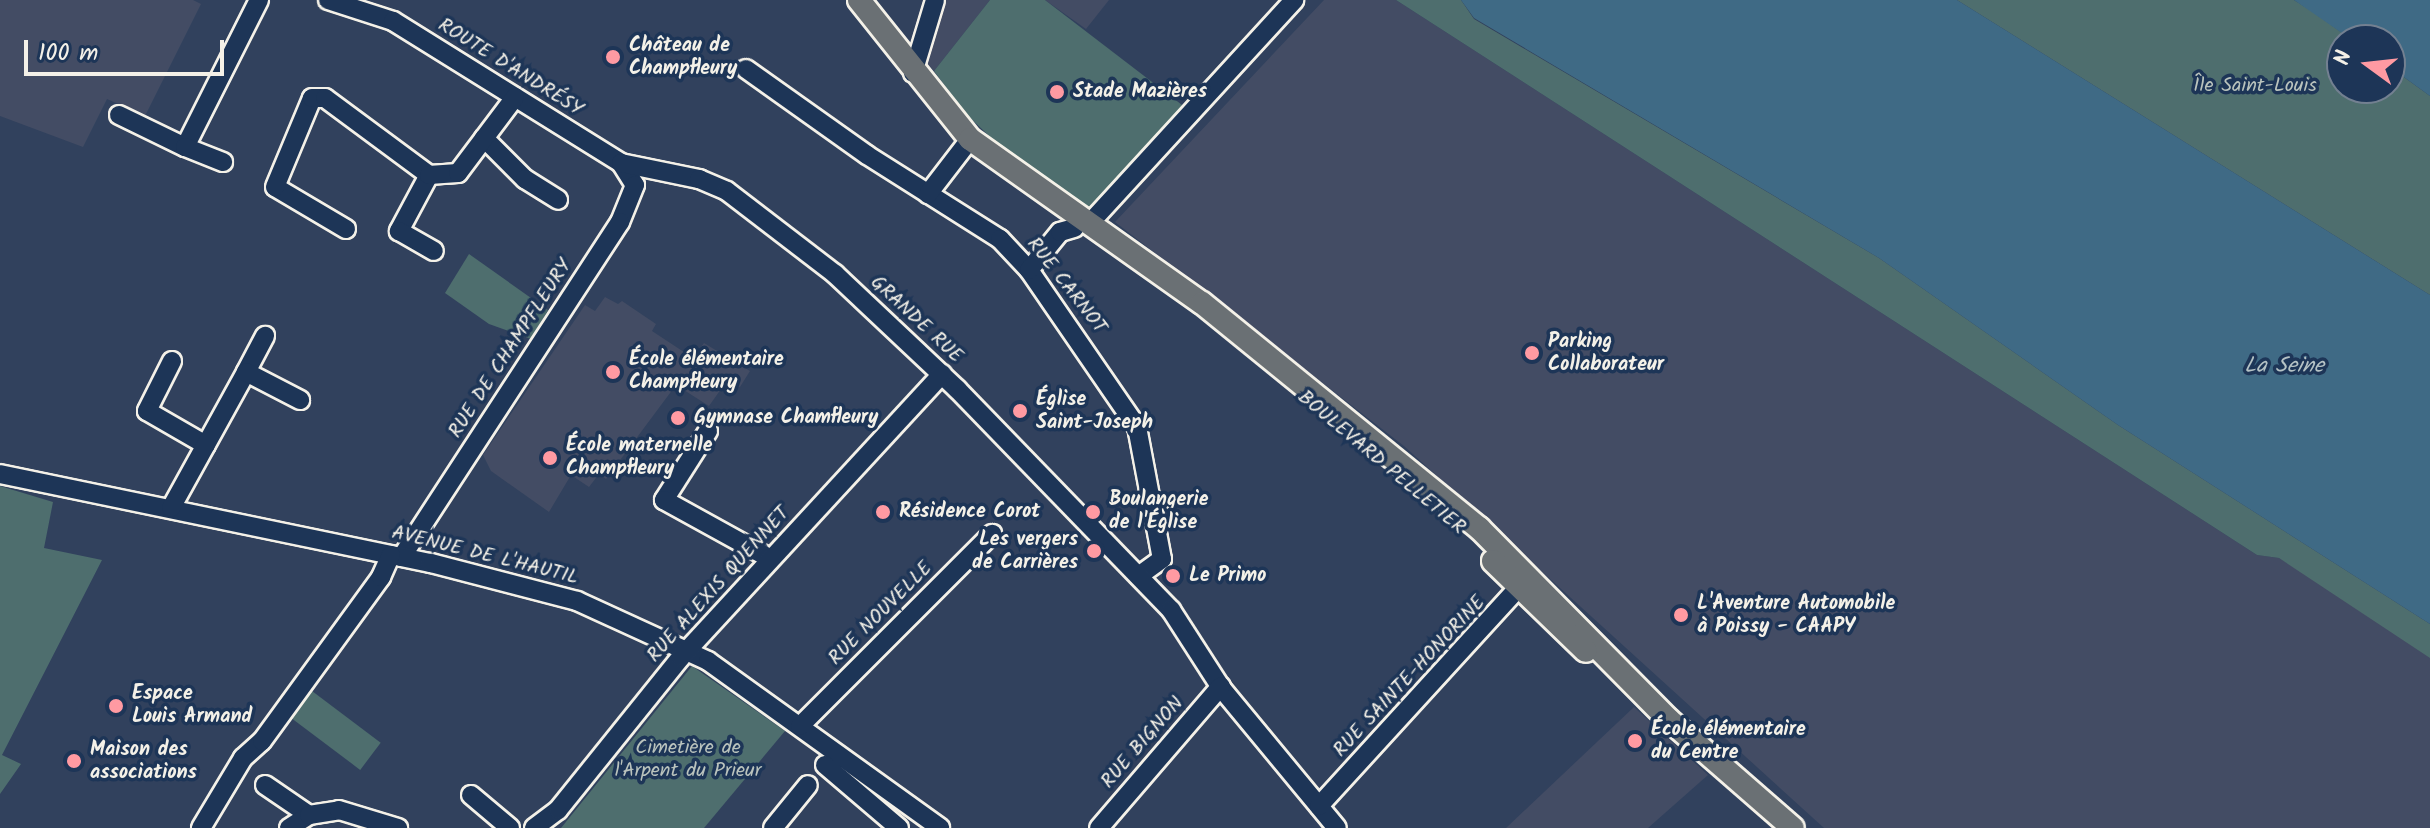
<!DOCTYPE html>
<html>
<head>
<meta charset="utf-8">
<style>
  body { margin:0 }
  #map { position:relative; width:2430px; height:828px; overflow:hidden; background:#31415d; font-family:Kalam,sans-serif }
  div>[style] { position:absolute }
  .built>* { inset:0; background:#434c64 }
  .green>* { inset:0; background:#4e6e6e; transform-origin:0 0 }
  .water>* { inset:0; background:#3f6a85 }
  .roads { filter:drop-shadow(2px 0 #f4f1e8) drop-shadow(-2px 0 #f4f1e8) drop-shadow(0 2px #f4f1e8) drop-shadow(0 -2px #f4f1e8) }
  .minor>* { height:18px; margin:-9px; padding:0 9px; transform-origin:9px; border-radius:9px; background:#1d3557 }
  .major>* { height:22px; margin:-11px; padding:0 11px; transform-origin:11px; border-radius:11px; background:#6a7074 }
  .dots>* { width:22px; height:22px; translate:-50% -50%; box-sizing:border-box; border:4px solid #1d3557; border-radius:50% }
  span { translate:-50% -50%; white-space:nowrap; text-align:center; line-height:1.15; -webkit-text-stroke:7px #1d3557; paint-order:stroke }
  .poi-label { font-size:20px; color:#f4f1e8; font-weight:700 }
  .left { translate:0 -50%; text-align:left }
  .right { translate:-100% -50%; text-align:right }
  .street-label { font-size:20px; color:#f4f1e8 }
  .park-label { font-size:20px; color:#bac3bd }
  .water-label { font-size:22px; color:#b5c2c5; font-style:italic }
  .north { position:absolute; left:2326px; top:24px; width:80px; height:80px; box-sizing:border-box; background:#1d3557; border:2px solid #738091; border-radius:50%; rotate:285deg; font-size:22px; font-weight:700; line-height:32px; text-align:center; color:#f4f1e8 }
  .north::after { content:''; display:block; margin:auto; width:28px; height:36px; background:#ff9aa2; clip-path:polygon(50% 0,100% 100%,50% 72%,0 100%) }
  .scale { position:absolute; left:24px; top:40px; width:200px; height:36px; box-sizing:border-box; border:4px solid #f4f1e8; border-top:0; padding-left:10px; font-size:24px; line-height:28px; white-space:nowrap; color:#f4f1e8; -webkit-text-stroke:6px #1d3557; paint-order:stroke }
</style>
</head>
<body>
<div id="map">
  <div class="built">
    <i style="clip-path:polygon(0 0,193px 0,201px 4px,145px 116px,107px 99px,83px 147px,0 116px)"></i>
    <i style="clip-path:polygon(942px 0,990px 0,934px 71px,926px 62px)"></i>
    <i style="clip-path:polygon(1045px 0,1109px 0,1086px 29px)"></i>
    <i style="clip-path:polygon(1324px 0,1396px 0,2257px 555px,2279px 558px,2430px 652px,2430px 828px,1824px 828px,1404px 446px,1115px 222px)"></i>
    <i style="clip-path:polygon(605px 297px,618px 304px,622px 301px,656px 324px,652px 331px,693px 358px,704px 343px,750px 371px,740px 387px,726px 382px,709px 406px,676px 385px,606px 479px,599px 474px,589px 487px,571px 475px,549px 512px,491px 471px,483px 455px,585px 305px,595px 311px)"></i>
    <i style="clip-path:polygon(1634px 707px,1708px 775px,1648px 828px,1506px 828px)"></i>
  </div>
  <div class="green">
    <i style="clip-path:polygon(990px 0,1045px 0,1186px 108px,1089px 210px,1005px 151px,966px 114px,934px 71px)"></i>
    <i style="clip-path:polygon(1396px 0,1461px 0,1474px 19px,1879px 258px,2118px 425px,2430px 624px,2430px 658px,2279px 558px,2257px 555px)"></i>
    <i style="clip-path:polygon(1957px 0,2294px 0,2313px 12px,2352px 40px,2342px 40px,2342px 88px,2390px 88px,2390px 67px,2430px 96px,2430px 295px)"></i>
    <i style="clip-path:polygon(469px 254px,548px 310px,531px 339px,489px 324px,445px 293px)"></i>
    <i style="clip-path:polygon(0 486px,53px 502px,44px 548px,102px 560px,2px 755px,21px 764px,0 794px)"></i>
    <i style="clip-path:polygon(692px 666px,785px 731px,704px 828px,561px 828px)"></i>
    <i style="left:312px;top:691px;width:86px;height:34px;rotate:37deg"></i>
  </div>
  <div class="water">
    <i style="clip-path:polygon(1461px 0,1957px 0,2430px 295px,2430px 624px,2118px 425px,1879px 258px,1474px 18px)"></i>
    <i style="clip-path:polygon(2294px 0,2430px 0,2430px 96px,2390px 67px,2390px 40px,2352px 40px)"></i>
  </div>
  <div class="roads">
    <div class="minor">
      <i style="left:328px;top:0;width:68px;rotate:17.9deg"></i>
      <i style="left:393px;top:21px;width:269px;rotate:31.9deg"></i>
      <i style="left:621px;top:163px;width:26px;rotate:58deg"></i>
      <i style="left:635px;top:185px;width:40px;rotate:112deg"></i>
      <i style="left:620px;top:222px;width:400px;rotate:123.1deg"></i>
      <i style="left:746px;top:69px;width:148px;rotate:35.4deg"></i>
      <i style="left:867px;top:155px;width:157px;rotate:32.3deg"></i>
      <i style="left:1000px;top:239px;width:42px;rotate:46.9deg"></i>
      <i style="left:1029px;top:270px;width:191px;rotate:55.5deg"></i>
      <i style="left:1137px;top:427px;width:134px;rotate:79.3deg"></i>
      <i style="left:1162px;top:559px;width:29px;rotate:144deg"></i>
      <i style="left:913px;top:73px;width:76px;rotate:-73.2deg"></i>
      <i style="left:119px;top:115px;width:73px;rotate:25.9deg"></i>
      <i style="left:185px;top:147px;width:165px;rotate:-63.3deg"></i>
      <i style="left:484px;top:138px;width:58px;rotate:45deg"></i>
      <i style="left:525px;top:179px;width:39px;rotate:32deg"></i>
      <i style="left:185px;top:147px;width:41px;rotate:21.5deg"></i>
      <i style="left:621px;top:163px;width:80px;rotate:11.6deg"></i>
      <i style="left:699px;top:179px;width:30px;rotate:23deg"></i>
      <i style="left:727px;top:191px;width:136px;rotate:37.5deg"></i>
      <i style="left:835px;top:274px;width:168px;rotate:43.3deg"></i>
      <i style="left:957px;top:389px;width:308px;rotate:45.9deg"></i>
      <i style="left:1171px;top:610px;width:94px;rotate:57.2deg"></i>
      <i style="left:1222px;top:689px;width:180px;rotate:50.4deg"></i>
      <i style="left:429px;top:175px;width:64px;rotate:118.2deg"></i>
      <i style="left:399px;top:231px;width:40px;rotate:29.7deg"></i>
      <i style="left:928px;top:194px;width:59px;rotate:-52.5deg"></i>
      <i style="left:1089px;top:224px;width:304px;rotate:-47.5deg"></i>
      <i style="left:346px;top:229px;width:82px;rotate:-149.4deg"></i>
      <i style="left:275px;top:187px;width:96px;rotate:-67.4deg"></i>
      <i style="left:312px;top:98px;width:13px"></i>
      <i style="left:325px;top:98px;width:129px;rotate:36.5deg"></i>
      <i style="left:429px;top:175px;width:29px;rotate:-4deg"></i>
      <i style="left:458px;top:173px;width:95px;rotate:-53.1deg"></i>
      <i style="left:1029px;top:270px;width:49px;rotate:-50.8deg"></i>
      <i style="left:1060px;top:232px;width:15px;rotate:-16deg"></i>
      <i style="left:172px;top:361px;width:56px;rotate:116.6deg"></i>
      <i style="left:147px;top:411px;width:68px;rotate:30deg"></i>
      <i style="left:246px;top:372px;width:41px;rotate:-62.2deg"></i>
      <i style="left:708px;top:431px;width:82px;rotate:122.5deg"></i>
      <i style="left:664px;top:500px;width:122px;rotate:28.9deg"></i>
      <i style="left:0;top:474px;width:440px;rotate:11.7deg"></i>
      <i style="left:431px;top:563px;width:151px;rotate:14.6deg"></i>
      <i style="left:577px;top:601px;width:144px;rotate:24.6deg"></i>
      <i style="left:708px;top:661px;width:286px;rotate:35.7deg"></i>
      <i style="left:171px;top:508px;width:155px;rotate:-61.1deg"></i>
      <i style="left:246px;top:372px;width:61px;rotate:27.4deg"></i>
      <i style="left:800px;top:726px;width:272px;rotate:-45deg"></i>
      <i style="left:825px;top:765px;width:97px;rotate:40.4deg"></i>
      <i style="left:265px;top:785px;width:53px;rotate:34.3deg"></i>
      <i style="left:471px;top:795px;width:51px;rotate:40.2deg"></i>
      <i style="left:1319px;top:806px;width:309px;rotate:-47.6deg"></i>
      <i style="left:201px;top:828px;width:82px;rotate:-59deg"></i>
      <i style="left:243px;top:758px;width:25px;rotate:-42deg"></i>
      <i style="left:262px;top:741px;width:203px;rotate:-54deg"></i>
      <i style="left:381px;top:577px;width:24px;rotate:-66deg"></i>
      <i style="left:289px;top:828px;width:24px;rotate:-33deg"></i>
      <i style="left:309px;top:815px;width:30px;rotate:-9deg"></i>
      <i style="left:339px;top:810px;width:62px;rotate:17deg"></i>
      <i style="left:534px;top:828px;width:30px;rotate:-37deg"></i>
      <i style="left:558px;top:810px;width:196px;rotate:-51.2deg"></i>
      <i style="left:681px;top:657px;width:385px;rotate:-47.3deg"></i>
      <i style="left:773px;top:828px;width:55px;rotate:-50.9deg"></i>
      <i style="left:1099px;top:828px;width:187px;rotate:-49.3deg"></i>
    </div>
    <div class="major">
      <i style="left:859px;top:0;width:178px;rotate:51.4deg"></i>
      <i style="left:970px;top:139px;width:284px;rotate:35.3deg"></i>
      <i style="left:1202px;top:303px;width:357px;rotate:39.1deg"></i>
      <i style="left:1479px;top:528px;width:270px;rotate:45.3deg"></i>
      <i style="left:1669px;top:720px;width:164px;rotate:41.1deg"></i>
      <i style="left:1493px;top:561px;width:129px;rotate:44.1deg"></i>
    </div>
  </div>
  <div class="dots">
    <i style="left:613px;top:57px;background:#ff9aa2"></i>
    <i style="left:1057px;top:92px;background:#ff9aa2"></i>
    <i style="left:1532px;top:353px;background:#ff9aa2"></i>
    <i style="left:613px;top:372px;background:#ff9aa2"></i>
    <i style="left:1020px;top:411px;background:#ff9aa2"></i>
    <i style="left:678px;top:418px;background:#ff9aa2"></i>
    <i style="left:550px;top:458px;background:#ff9aa2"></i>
    <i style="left:883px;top:512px;background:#ff9aa2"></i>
    <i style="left:1093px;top:512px;background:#ff9aa2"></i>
    <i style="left:1094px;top:551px;background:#ff9aa2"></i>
    <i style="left:1173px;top:576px;background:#ff9aa2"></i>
    <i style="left:1681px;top:615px;background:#ff9aa2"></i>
    <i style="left:116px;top:706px;background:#ff9aa2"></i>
    <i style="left:1635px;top:741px;background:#ff9aa2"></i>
    <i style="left:74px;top:761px;background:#ff9aa2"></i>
  </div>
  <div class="poi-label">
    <span class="left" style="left:629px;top:58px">Château de<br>Champfleury</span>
    <span class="left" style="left:1073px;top:92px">Stade Mazières</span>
    <span class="left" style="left:1548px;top:354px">Parking<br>Collaborateur</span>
    <span class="left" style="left:629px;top:372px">École élémentaire<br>Champfleury</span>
    <span class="left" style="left:1036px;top:412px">Église<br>Saint-Joseph</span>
    <span class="left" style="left:694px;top:418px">Gymnase Chamfleury</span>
    <span class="left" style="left:566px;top:458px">École maternelle<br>Champfleury</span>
    <span class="left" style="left:1109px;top:512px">Boulangerie<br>de l'Église</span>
    <span class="left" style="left:899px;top:512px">Résidence Corot</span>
    <span class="right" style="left:1078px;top:552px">Les vergers<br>de Carrières</span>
    <span class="left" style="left:1189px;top:576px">Le Primo</span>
    <span class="left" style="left:1697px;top:616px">L'Aventure Automobile<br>à Poissy - CAAPY</span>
    <span class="left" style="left:132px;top:706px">Espace<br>Louis Armand</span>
    <span class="left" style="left:1651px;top:742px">École élémentaire<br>du Centre</span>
    <span class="left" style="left:90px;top:762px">Maison des<br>associations</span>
  </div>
  <div class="street-label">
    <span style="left:510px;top:68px;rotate:32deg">ROUTE D'ANDRÉSY</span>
    <span style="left:1066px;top:286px;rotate:52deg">RUE CARNOT</span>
    <span style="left:916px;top:320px;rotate:43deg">GRANDE RUE</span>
    <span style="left:511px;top:349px;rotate:-57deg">RUE DE CHAMPFLEURY</span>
    <span style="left:1381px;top:463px;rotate:40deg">BOULEVARD PELLETIER</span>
    <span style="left:485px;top:556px;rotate:14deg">AVENUE DE L'HAUTIL</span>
    <span style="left:719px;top:585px;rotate:-48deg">RUE ALEXIS QUENNET</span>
    <span style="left:881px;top:614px;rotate:-45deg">RUE NOUVELLE</span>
    <span style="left:1410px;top:677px;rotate:-47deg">RUE SAINTE-HONORINE</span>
    <span style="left:1143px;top:743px;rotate:-49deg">RUE BIGNON</span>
  </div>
  <div class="park-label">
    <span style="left:2255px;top:86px">Île Saint-Louis</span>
    <span style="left:688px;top:760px">Cimetière de<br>l'Arpent du Prieur</span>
  </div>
  <div class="water-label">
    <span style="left:2284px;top:367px">La Seine</span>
  </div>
  <div class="north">N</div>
  <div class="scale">100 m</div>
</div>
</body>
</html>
